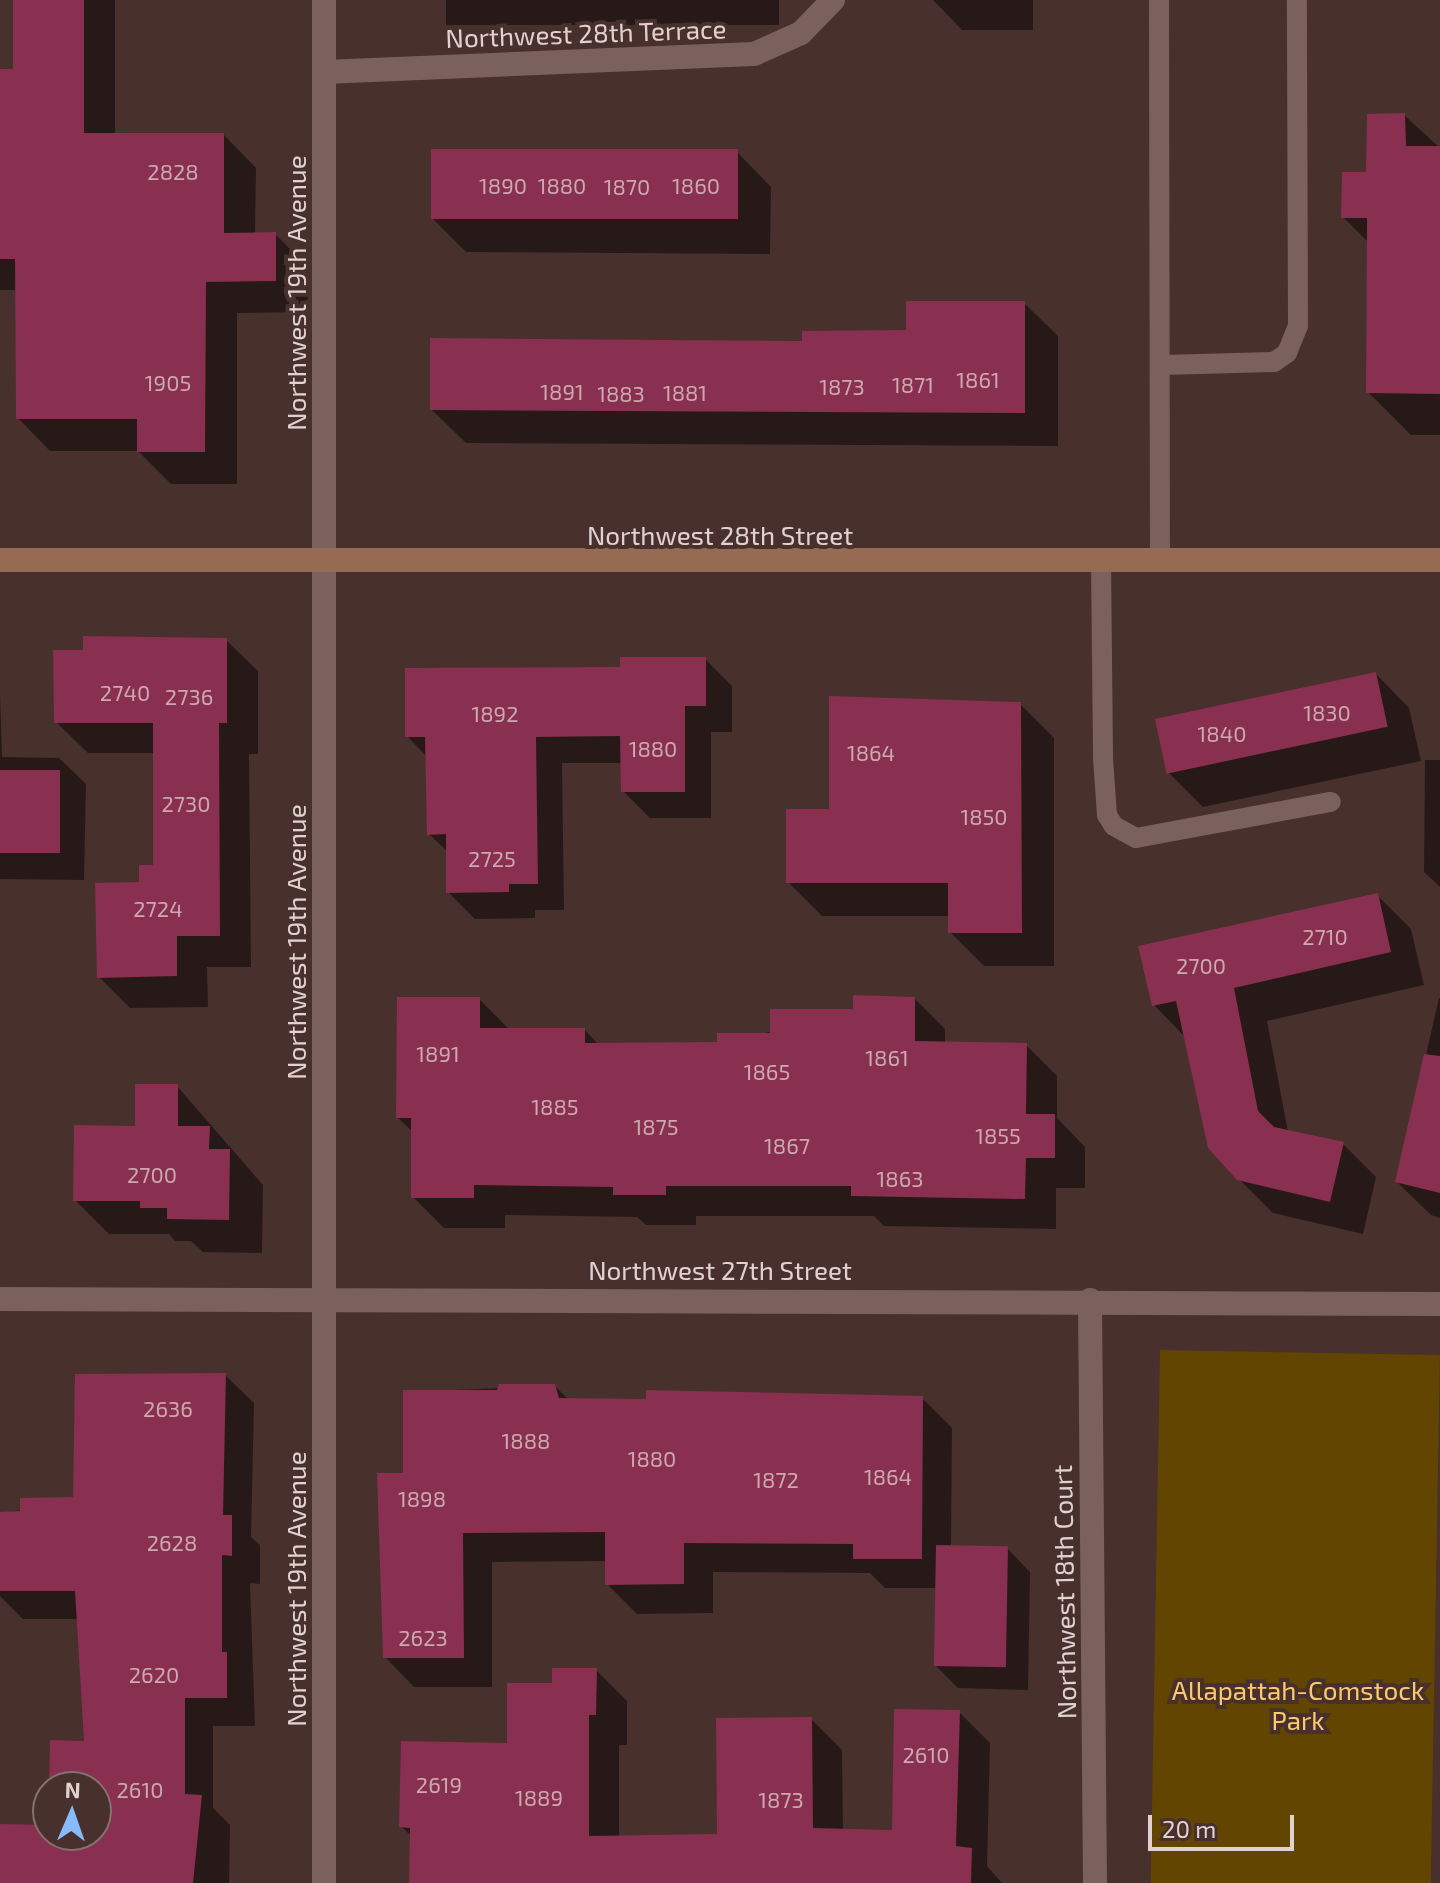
<!DOCTYPE html>
<html>
<head>
<meta charset="utf-8">
<style>
  body { margin:0 }
  #map { position:relative; width:1440px; height:1883px; overflow:hidden; background:#48302d; font-family:"Exo 2",sans-serif }
  div>[style] { position:absolute }
  .green>* { inset:0; background:#624500; transform-origin:0 0 }
  .shadow>* { inset:0; background:#0007; transform-origin:0 0 }
  .building>* { inset:0; background:#892f50; transform-origin:0 0 }
  .lane>* { height:20px; margin:-10px; padding:0 10px; transform-origin:10px; border-radius:10px; background:#7b615d }
  .street>* { height:24px; margin:-12px; padding:0 12px; transform-origin:12px; border-radius:12px; background:#7b615d }
  .secondary>* { height:24px; margin:-12px; padding:0 12px; transform-origin:12px; border-radius:12px; background:#976a53 }
  span { translate:-50% -50%; white-space:nowrap; text-align:center; line-height:1.15; -webkit-text-stroke:8px #48302d; paint-order:stroke }
  .number-label { font-size:22px; color:#cba9af }
  .number-label span { -webkit-text-stroke-width:0 }
  .street-label { font-size:26px; color:#e1d2cf }
  .park-label { font-size:26px; color:#fcca6c }
  .north { position:absolute; left:32px; top:1771px; width:80px; height:80px; box-sizing:border-box; background:#48302d; border:2px solid #85716e; border-radius:50%; rotate:2deg; font-size:22px; font-weight:700; line-height:32px; text-align:center; color:#e1d2cf }
  .north::after { content:''; display:block; margin:auto; width:28px; height:36px; background:#87bbfb; clip-path:polygon(50% 0,100% 100%,50% 72%,0 100%) }
  .scale { position:absolute; left:1148px; top:1815px; width:146px; height:36px; box-sizing:border-box; border:4px solid #e1d2cf; border-top:0; padding-left:10px; font-size:24px; line-height:28px; white-space:nowrap; color:#e1d2cf; -webkit-text-stroke:6px #48302d; paint-order:stroke }
</style>
</head>
<body>
<div id="map">
  <div class="green">
    <i style="left:1160px;top:1350px;width:280px;height:533px;rotate:1deg"></i>
  </div>
  <div class="shadow">
    <i style="clip-path:polygon(15px 0,115px 0,115px 135px,224px 135px,256px 168px,255px 234px,275px 234px,307px 266px,308px 312px,237px 313px,237px 484px,171px 484px,138px 451px,50px 451px,18px 418px,17px 290px,0 290px,0 71px,15px 71px)"></i>
    <i style="left:446px;top:0;width:333px;height:25px"></i>
    <i style="clip-path:polygon(933px 0,1033px 0,1033px 30px,962px 30px)"></i>
    <i style="clip-path:polygon(1404px 115px,1440px 148px,1440px 435px,1411px 435px,1368px 392px,1369px 243px,1343px 217px)"></i>
    <i style="clip-path:polygon(738px 153px,771px 187px,770px 254px,466px 252px,432px 218px)"></i>
    <i style="clip-path:polygon(1024px 303px,1058px 336px,1058px 446px,466px 443px,432px 410px,804px 344px,908px 332px)"></i>
    <i style="clip-path:polygon(226px 640px,258px 671px,258px 754px,249px 754px,251px 967px,207px 967px,208px 1007px,130px 1008px,99px 977px,141px 884px,155px 866px,155px 753px,88px 753px,56px 722px)"></i>
    <i style="clip-path:polygon(705px 659px,732px 686px,732px 732px,711px 732px,711px 818px,650px 818px,623px 791px,622px 763px,562px 763px,564px 910px,535px 910px,535px 918px,475px 919px,448px 892px,448px 852px,429px 834px,427px 757px,407px 736px,622px 669px)"></i>
    <i style="clip-path:polygon(1376px 674px,1409px 708px,1421px 761px,1203px 807px,1169px 773px)"></i>
    <i style="clip-path:polygon(0 693px,2px 757px,59px 758px,86px 784px,84px 880px,0 879px)"></i>
    <i style="clip-path:polygon(1020px 704px,1054px 738px,1054px 966px,984px 966px,950px 932px,950px 916px,822px 916px,788px 882px,831px 811px)"></i>
    <i style="clip-path:polygon(1425px 760px,1440px 760px,1440px 887px,1424px 872px)"></i>
    <i style="clip-path:polygon(1377px 895px,1411px 929px,1424px 985px,1267px 1021px,1288px 1132px,1343px 1144px,1376px 1177px,1363px 1234px,1273px 1213px,1239px 1179px,1186px 1038px,1154px 1005px)"></i>
    <i style="clip-path:polygon(914px 998px,945px 1029px,945px 1044px,1026px 1045px,1057px 1076px,1057px 1118px,1085px 1147px,1085px 1188px,1056px 1188px,1056px 1229px,884px 1226px,874px 1216px,696px 1216px,696px 1225px,646px 1225px,637px 1217px,505px 1215px,505px 1228px,444px 1228px,413px 1197px,413px 1132px,398px 1118px,479px 999px,510px 1030px,585px 1030px,599px 1045px,719px 1044px)"></i>
    <i style="clip-path:polygon(1439px 998px,1440px 998px,1440px 1218px,1431px 1215px,1397px 1182px)"></i>
    <i style="clip-path:polygon(177px 1086px,263px 1185px,262px 1253px,203px 1252px,191px 1241px,175px 1241px,169px 1234px,109px 1234px,75px 1200px)"></i>
    <i style="clip-path:polygon(225px 1375px,254px 1403px,251px 1537px,260px 1545px,260px 1584px,250px 1583px,255px 1726px,213px 1726px,213px 1808px,230px 1825px,229px 1883px,0 1883px,0 1828px,96px 1835px,96px 1787px,51px 1787px,86px 1743px,79px 1619px,23px 1619px,0 1596px,0 1514px,75px 1499px)"></i>
    <i style="clip-path:polygon(555px 1386px,569px 1400px,922px 1398px,952px 1428px,951px 1547px,1007px 1548px,1030px 1572px,1028px 1690px,958px 1688px,935px 1665px,936px 1588px,885px 1588px,870px 1573px,713px 1572px,713px 1613px,637px 1614px,607px 1584px,607px 1561px,492px 1562px,492px 1687px,414px 1687px,385px 1657px,405px 1475px,405px 1392px)"></i>
    <i style="clip-path:polygon(596px 1670px,627px 1701px,627px 1745px,619px 1745px,619px 1838px,719px 1836px,811px 1719px,842px 1750px,843px 1831px,894px 1832px,959px 1712px,990px 1743px,987px 1866px,1002px 1883px,411px 1883px,412px 1837px,401px 1826px,509px 1745px,554px 1685px)"></i>
  </div>
  <div class="building">
    <i style="clip-path:polygon(13px 0,84px 0,84px 133px,224px 133px,224px 233px,276px 232px,276px 281px,206px 282px,205px 452px,137px 452px,137px 419px,16px 419px,15px 259px,0 259px,0 69px,13px 69px)"></i>
    <i style="clip-path:polygon(1405px 113px,1406px 146px,1440px 146px,1440px 394px,1366px 393px,1367px 218px,1341px 218px,1342px 172px,1366px 172px,1367px 114px)"></i>
    <i style="left:431px;top:149px;width:307px;height:70px"></i>
    <i style="clip-path:polygon(906px 301px,1025px 301px,1025px 413px,430px 410px,430px 338px,802px 341px,802px 331px,906px 330px)"></i>
    <i style="clip-path:polygon(83px 636px,227px 638px,227px 723px,219px 723px,220px 936px,177px 936px,177px 976px,97px 978px,95px 883px,139px 882px,139px 865px,153px 865px,153px 723px,54px 723px,53px 650px,83px 650px)"></i>
    <i style="clip-path:polygon(620px 657px,706px 657px,706px 706px,685px 706px,685px 792px,621px 792px,620px 736px,536px 737px,538px 884px,509px 884px,509px 892px,446px 893px,446px 834px,427px 835px,425px 737px,405px 737px,405px 668px,620px 667px)"></i>
    <i style="left:1376px;top:672px;width:56px;height:226px;rotate:78deg"></i>
    <i style="clip-path:polygon(829px 696px,1021px 702px,1022px 933px,948px 933px,948px 883px,786px 883px,786px 809px,829px 809px)"></i>
    <i style="left:0;top:770px;width:60px;height:83px"></i>
    <i style="clip-path:polygon(1378px 893px,1391px 952px,1234px 988px,1258px 1111px,1274px 1127px,1344px 1142px,1330px 1202px,1237px 1180px,1208px 1148px,1176px 1001px,1152px 1006px,1138px 946px)"></i>
    <i style="clip-path:polygon(853px 995px,915px 997px,915px 1041px,1027px 1043px,1026px 1114px,1055px 1114px,1055px 1158px,1026px 1158px,1025px 1199px,851px 1196px,851px 1186px,666px 1186px,666px 1195px,613px 1195px,613px 1187px,474px 1185px,474px 1198px,411px 1198px,411px 1118px,396px 1118px,397px 997px,480px 997px,480px 1028px,585px 1028px,585px 1043px,717px 1042px,717px 1033px,770px 1033px,770px 1009px,853px 1009px)"></i>
    <i style="clip-path:polygon(1424px 1054px,1440px 1056px,1440px 1193px,1395px 1182px)"></i>
    <i style="clip-path:polygon(135px 1084px,178px 1084px,178px 1126px,210px 1126px,209px 1149px,230px 1149px,229px 1220px,167px 1219px,167px 1208px,140px 1208px,140px 1201px,73px 1201px,74px 1125px,135px 1126px)"></i>
    <i style="clip-path:polygon(226px 1373px,223px 1515px,232px 1515px,232px 1556px,222px 1555px,222px 1652px,227px 1652px,227px 1698px,185px 1698px,185px 1794px,202px 1795px,193px 1883px,0 1883px,0 1824px,48px 1825px,48px 1835px,96px 1835px,96px 1787px,49px 1787px,50px 1740px,84px 1741px,75px 1591px,0 1591px,0 1512px,20px 1511px,20px 1498px,73px 1497px,75px 1374px)"></i>
    <i style="clip-path:polygon(499px 1384px,555px 1384px,559px 1398px,646px 1399px,646px 1390px,923px 1396px,922px 1559px,853px 1559px,853px 1544px,684px 1543px,684px 1584px,605px 1585px,605px 1532px,463px 1533px,464px 1658px,383px 1658px,377px 1473px,403px 1473px,403px 1390px,497px 1390px)"></i>
    <i style="left:936px;top:1545px;width:72px;height:121px;rotate:1deg"></i>
    <i style="clip-path:polygon(552px 1668px,597px 1668px,596px 1715px,589px 1715px,589px 1836px,717px 1834px,716px 1718px,812px 1717px,813px 1828px,892px 1830px,894px 1709px,960px 1710px,956px 1846px,972px 1848px,971px 1883px,409px 1883px,410px 1828px,399px 1827px,401px 1741px,507px 1743px,507px 1683px,552px 1683px)"></i>
  </div>
  <div class="lane">
    <i style="left:1159px;top:0;width:561px;rotate:89.9deg"></i>
    <i style="left:1162px;top:365px;width:112px;rotate:-1.5deg"></i>
    <i style="left:1274px;top:362px;width:16px;rotate:-35deg"></i>
    <i style="left:1287px;top:353px;width:29px;rotate:-68deg"></i>
    <i style="left:1298px;top:326px;width:326px;rotate:-90.2deg"></i>
    <i style="left:1101px;top:562px;width:196px;rotate:89.4deg"></i>
    <i style="left:1103px;top:758px;width:57px;rotate:86deg"></i>
    <i style="left:1107px;top:815px;width:13px;rotate:58deg"></i>
    <i style="left:1114px;top:826px;width:25px;rotate:29deg"></i>
    <i style="left:1136px;top:838px;width:198px;rotate:-10.5deg"></i>
  </div>
  <div class="street">
    <i style="left:324px;top:0;width:1883px;rotate:90deg"></i>
    <i style="left:324px;top:72px;width:430px;rotate:-2.4deg"></i>
    <i style="left:754px;top:54px;width:51px;rotate:-24.1deg"></i>
    <i style="left:801px;top:33px;width:46px;rotate:-45.9deg"></i>
    <i style="left:0;top:1299px;width:1440px;rotate:0.2deg"></i>
    <i style="left:1090px;top:1300px;width:583px;rotate:89.51deg"></i>
  </div>
  <div class="secondary">
    <i style="left:0;top:560px;width:1440px"></i>
  </div>
  <div class="number-label">
    <span style="left:173px;top:172px">2828</span>
    <span style="left:503px;top:186px">1890</span>
    <span style="left:562px;top:186px">1880</span>
    <span style="left:696px;top:186px">1860</span>
    <span style="left:627px;top:187px">1870</span>
    <span style="left:978px;top:380px">1861</span>
    <span style="left:168px;top:383px">1905</span>
    <span style="left:913px;top:385px">1871</span>
    <span style="left:842px;top:387px">1873</span>
    <span style="left:562px;top:392px">1891</span>
    <span style="left:685px;top:393px">1881</span>
    <span style="left:621px;top:394px">1883</span>
    <span style="left:125px;top:693px">2740</span>
    <span style="left:189px;top:697px">2736</span>
    <span style="left:1327px;top:713px">1830</span>
    <span style="left:495px;top:714px">1892</span>
    <span style="left:1222px;top:734px">1840</span>
    <span style="left:653px;top:749px">1880</span>
    <span style="left:871px;top:753px">1864</span>
    <span style="left:186px;top:804px">2730</span>
    <span style="left:984px;top:817px">1850</span>
    <span style="left:492px;top:859px">2725</span>
    <span style="left:158px;top:909px">2724</span>
    <span style="left:1325px;top:937px">2710</span>
    <span style="left:1201px;top:966px">2700</span>
    <span style="left:438px;top:1054px">1891</span>
    <span style="left:887px;top:1058px">1861</span>
    <span style="left:767px;top:1072px">1865</span>
    <span style="left:555px;top:1107px">1885</span>
    <span style="left:656px;top:1127px">1875</span>
    <span style="left:998px;top:1136px">1855</span>
    <span style="left:787px;top:1146px">1867</span>
    <span style="left:152px;top:1175px">2700</span>
    <span style="left:900px;top:1179px">1863</span>
    <span style="left:168px;top:1409px">2636</span>
    <span style="left:526px;top:1441px">1888</span>
    <span style="left:652px;top:1459px">1880</span>
    <span style="left:888px;top:1477px">1864</span>
    <span style="left:776px;top:1480px">1872</span>
    <span style="left:422px;top:1499px">1898</span>
    <span style="left:172px;top:1543px">2628</span>
    <span style="left:423px;top:1638px">2623</span>
    <span style="left:154px;top:1675px">2620</span>
    <span style="left:926px;top:1755px">2610</span>
    <span style="left:439px;top:1785px">2619</span>
    <span style="left:140px;top:1790px">2610</span>
    <span style="left:539px;top:1798px">1889</span>
    <span style="left:781px;top:1800px">1873</span>
  </div>
  <div class="street-label">
    <span style="left:586px;top:33px;rotate:-2deg">Northwest 28th Terrace</span>
    <span style="left:296px;top:293px;rotate:-90deg">Northwest 19th Avenue</span>
    <span style="left:720px;top:535px">Northwest 28th Street</span>
    <span style="left:296px;top:942px;rotate:-90deg">Northwest 19th Avenue</span>
    <span style="left:720px;top:1270px">Northwest 27th Street</span>
    <span style="left:296px;top:1589px;rotate:-90deg">Northwest 19th Avenue</span>
    <span style="left:1064px;top:1592px;rotate:-91deg">Northwest 18th Court</span>
  </div>
  <div class="park-label">
    <span style="left:1298px;top:1705px">Allapattah-Comstock<br>Park</span>
  </div>
  <div class="north">N</div>
  <div class="scale">20 m</div>
</div>
</body>
</html>
